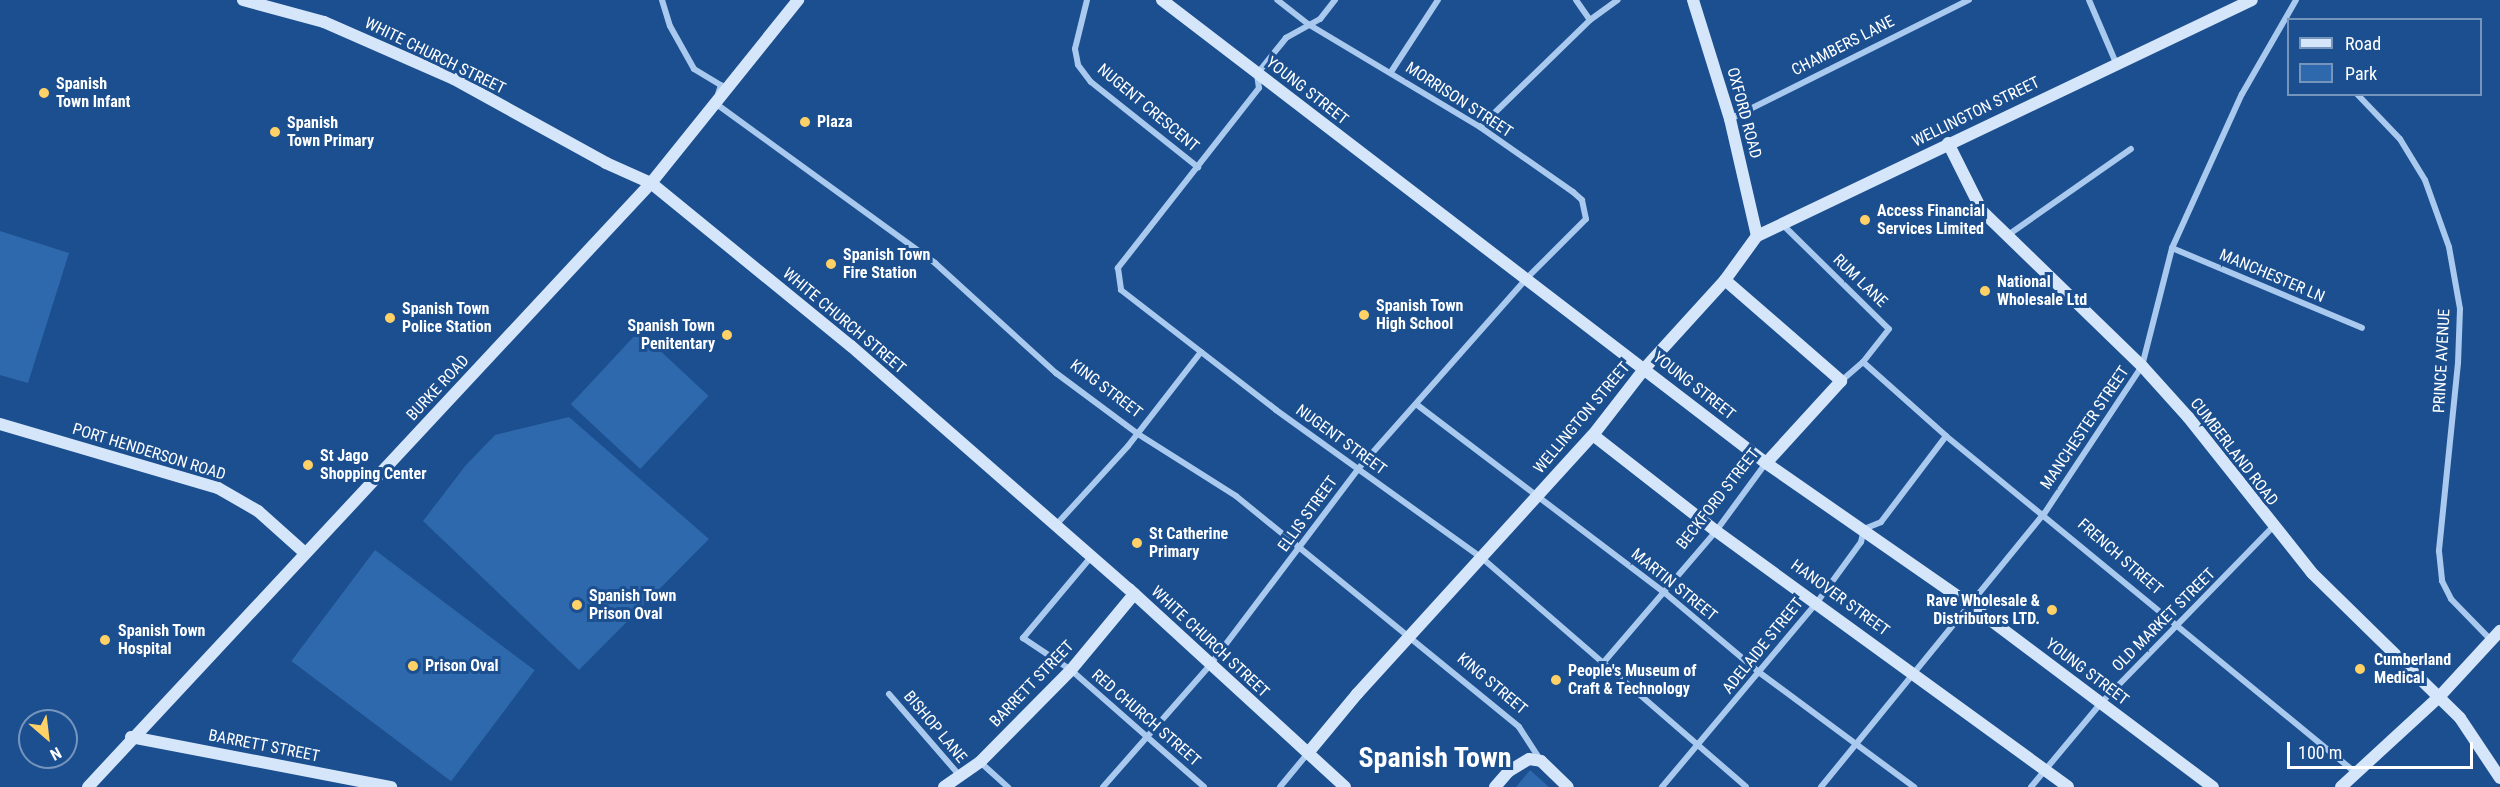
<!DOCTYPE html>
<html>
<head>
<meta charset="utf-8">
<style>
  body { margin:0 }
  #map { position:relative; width:2500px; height:787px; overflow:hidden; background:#1b4f8f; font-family:"Roboto Condensed",sans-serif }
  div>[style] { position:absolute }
  .green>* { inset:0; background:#2e69ad; transform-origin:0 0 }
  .street>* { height:6px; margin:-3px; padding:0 3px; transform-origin:3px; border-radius:3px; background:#a9c9ee }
  .secondary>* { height:12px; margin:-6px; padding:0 6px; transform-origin:6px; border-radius:6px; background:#d6e6fa }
  .dots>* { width:16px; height:16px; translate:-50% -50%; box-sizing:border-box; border:3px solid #1b4f8f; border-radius:50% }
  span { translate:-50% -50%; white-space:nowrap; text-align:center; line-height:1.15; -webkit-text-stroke:6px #1b4f8f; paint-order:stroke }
  .street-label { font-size:16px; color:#fff }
  .poi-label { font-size:16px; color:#fff; font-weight:700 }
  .left { translate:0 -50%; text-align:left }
  .right { translate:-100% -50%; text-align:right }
  .town-label { font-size:28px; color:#fff; font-weight:700 }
  .legend { position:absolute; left:2287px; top:18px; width:195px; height:78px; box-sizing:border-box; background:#1b4f8f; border:2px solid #7695bc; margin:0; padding:8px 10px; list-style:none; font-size:18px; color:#fff }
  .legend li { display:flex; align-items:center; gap:12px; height:30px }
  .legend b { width:30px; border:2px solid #7695bc }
  .north { position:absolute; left:18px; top:709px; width:60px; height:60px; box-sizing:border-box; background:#1b4f8f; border:2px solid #7695bc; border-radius:50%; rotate:152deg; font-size:16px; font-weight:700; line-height:24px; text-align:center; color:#fff }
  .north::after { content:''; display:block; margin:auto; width:21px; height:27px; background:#ffd166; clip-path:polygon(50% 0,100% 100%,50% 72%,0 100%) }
  .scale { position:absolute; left:2287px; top:742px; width:186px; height:27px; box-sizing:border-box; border:3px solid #fff; border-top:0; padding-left:8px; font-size:18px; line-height:21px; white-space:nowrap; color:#fff; -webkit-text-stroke:4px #1b4f8f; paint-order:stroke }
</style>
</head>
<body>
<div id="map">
  <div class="green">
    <i style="clip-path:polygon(0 231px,69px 253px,28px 383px,0 375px)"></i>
    <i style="left:639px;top:331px;width:95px;height:100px;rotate:43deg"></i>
    <i style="clip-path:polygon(569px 417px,709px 539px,579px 670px,423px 521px,466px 465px,495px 435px)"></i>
    <i style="left:375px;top:550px;width:200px;height:139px;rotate:37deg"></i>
    <i style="clip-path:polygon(1530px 770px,1549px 787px,1516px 787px)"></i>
  </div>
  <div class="street">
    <i style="left:662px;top:0;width:27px;rotate:73deg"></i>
    <i style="left:670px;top:26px;width:49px;rotate:60.8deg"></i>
    <i style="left:694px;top:69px;width:31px;rotate:31deg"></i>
    <i style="left:721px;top:85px;width:9px;rotate:108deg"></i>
    <i style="left:1087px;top:0;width:50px;rotate:103.8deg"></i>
    <i style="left:1075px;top:49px;width:16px;rotate:79deg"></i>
    <i style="left:1078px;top:65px;width:21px;rotate:53deg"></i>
    <i style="left:1091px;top:82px;width:137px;rotate:38.5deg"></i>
    <i style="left:1335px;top:0;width:24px;rotate:128deg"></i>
    <i style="left:1320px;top:19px;width:39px;rotate:151deg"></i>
    <i style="left:1286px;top:38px;width:46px;rotate:128.9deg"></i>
    <i style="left:1257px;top:74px;width:14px;rotate:82deg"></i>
    <i style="left:1259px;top:88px;width:229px;rotate:128.1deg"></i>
    <i style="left:1118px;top:268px;width:22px;rotate:82deg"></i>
    <i style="left:1121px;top:290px;width:196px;rotate:37.7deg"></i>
    <i style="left:1276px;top:410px;width:254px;rotate:35.7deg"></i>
    <i style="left:1482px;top:558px;width:349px;rotate:40.9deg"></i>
    <i style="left:1576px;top:0;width:24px;rotate:55deg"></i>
    <i style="left:2089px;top:0;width:69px;rotate:66.8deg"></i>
    <i style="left:1391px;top:72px;width:86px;rotate:-56.9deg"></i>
    <i style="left:2357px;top:94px;width:62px;rotate:46.3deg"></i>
    <i style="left:2400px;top:139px;width:48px;rotate:58.6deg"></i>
    <i style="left:2425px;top:180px;width:71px;rotate:70.3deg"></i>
    <i style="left:2449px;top:247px;width:63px;rotate:79.9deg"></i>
    <i style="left:2460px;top:309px;width:54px;rotate:92.1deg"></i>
    <i style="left:2458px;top:363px;width:189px;rotate:95.8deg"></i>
    <i style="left:2439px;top:551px;width:30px;rotate:84deg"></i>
    <i style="left:2442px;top:581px;width:20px;rotate:63deg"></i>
    <i style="left:2451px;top:599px;width:56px;rotate:45.7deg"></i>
    <i style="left:715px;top:103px;width:272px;rotate:36deg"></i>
    <i style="left:935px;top:263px;width:164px;rotate:42.3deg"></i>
    <i style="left:1056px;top:373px;width:102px;rotate:36.6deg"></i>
    <i style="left:1138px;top:434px;width:116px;rotate:32.3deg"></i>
    <i style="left:1236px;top:496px;width:365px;rotate:39.2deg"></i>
    <i style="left:1519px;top:727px;width:38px;rotate:57deg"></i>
    <i style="left:1730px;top:119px;width:267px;rotate:-26.5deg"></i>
    <i style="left:1480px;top:127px;width:153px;rotate:-44.2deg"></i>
    <i style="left:1590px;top:20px;width:34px;rotate:-36deg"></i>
    <i style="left:1781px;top:223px;width:151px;rotate:44.5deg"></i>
    <i style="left:1889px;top:329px;width:42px;rotate:128.2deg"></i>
    <i style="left:1863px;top:362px;width:29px;rotate:139deg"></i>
    <i style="left:2008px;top:235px;width:150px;rotate:-35deg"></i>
    <i style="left:2172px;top:248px;width:206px;rotate:22.8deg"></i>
    <i style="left:1863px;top:362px;width:111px;rotate:41.7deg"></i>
    <i style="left:1946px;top:436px;width:531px;rotate:39.42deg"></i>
    <i style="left:1416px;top:404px;width:313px;rotate:37.2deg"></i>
    <i style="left:1665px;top:593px;width:124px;rotate:40.1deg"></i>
    <i style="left:1760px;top:673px;width:192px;rotate:36.5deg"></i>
    <i style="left:1055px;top:526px;width:108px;rotate:-47.6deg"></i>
    <i style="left:1128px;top:446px;width:119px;rotate:-52.2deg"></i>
    <i style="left:1091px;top:557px;width:106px;rotate:130deg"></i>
    <i style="left:1023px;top:638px;width:58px;rotate:33.7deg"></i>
    <i style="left:1071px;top:670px;width:177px;rotate:41.3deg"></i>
    <i style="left:1603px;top:663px;width:174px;rotate:-49.4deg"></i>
    <i style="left:1716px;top:531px;width:84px;rotate:-53.7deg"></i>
    <i style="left:889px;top:694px;width:108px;rotate:49.1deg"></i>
    <i style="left:980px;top:762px;width:38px;rotate:42deg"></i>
    <i style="left:1103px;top:787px;width:162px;rotate:-48.7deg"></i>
    <i style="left:1210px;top:665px;width:246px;rotate:-52.9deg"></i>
    <i style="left:1358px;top:469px;width:252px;rotate:-48.5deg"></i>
    <i style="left:1525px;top:280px;width:86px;rotate:-45deg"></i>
    <i style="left:1586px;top:219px;width:19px;rotate:-102deg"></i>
    <i style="left:1582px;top:200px;width:12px;rotate:-138deg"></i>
    <i style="left:1573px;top:192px;width:113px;rotate:-145deg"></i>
    <i style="left:1480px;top:127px;width:200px;rotate:-149.1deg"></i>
    <i style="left:1308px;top:24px;width:39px;rotate:-142deg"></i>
    <i style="left:1280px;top:787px;width:44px;rotate:-50.5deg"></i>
    <i style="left:1662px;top:787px;width:243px;rotate:-50deg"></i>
    <i style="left:1818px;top:601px;width:73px;rotate:-53.9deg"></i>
    <i style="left:1861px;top:542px;width:13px;rotate:-77deg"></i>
    <i style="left:1864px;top:529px;width:18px;rotate:-22deg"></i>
    <i style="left:1881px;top:522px;width:108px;rotate:-52.9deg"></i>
    <i style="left:1821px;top:787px;width:353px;rotate:-50.8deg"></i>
    <i style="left:2044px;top:514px;width:178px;rotate:-56.5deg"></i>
    <i style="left:2142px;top:366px;width:122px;rotate:-75.7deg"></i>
    <i style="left:2172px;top:248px;width:169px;rotate:-65.6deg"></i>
    <i style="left:2242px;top:94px;width:108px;rotate:-60.1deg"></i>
    <i style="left:2031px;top:787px;width:109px;rotate:-50.2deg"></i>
    <i style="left:2101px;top:703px;width:245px;rotate:-45.7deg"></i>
  </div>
  <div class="secondary">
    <i style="left:243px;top:0;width:84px;rotate:15.2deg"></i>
    <i style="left:324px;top:22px;width:142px;rotate:23.7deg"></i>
    <i style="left:454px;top:79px;width:174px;rotate:28.9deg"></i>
    <i style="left:606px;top:163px;width:49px;rotate:24deg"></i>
    <i style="left:651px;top:183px;width:258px;rotate:39.2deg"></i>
    <i style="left:851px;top:346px;width:369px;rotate:41.2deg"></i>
    <i style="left:1129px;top:589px;width:293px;rotate:42.5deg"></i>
    <i style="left:1162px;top:0;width:761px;rotate:37.47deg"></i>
    <i style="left:1766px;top:463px;width:247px;rotate:34.8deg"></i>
    <i style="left:1969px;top:604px;width:305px;rotate:36.9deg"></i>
    <i style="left:1693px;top:0;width:125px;rotate:72.7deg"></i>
    <i style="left:1730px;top:119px;width:120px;rotate:77deg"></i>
    <i style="left:1948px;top:143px;width:76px;rotate:63.4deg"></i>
    <i style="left:1982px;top:211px;width:223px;rotate:44.1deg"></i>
    <i style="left:2142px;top:366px;width:69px;rotate:48deg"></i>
    <i style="left:2188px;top:417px;width:199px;rotate:51.5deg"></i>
    <i style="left:2312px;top:573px;width:207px;rotate:44.4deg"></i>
    <i style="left:2460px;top:718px;width:72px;rotate:56.3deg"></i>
    <i style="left:1725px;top:280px;width:154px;rotate:41deg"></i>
    <i style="left:1841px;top:381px;width:111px;rotate:132.4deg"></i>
    <i style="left:0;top:424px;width:227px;rotate:16.4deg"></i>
    <i style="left:218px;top:488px;width:46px;rotate:29.9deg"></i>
    <i style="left:258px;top:511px;width:63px;rotate:41.8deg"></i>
    <i style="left:1593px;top:435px;width:156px;rotate:38deg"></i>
    <i style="left:1716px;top:531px;width:435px;rotate:36deg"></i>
    <i style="left:131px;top:737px;width:265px;rotate:10.9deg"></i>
    <i style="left:1308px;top:753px;width:77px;rotate:-50.3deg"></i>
    <i style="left:1357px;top:694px;width:350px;rotate:-47.7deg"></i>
    <i style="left:1593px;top:435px;width:85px;rotate:-52.2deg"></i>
    <i style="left:1645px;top:368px;width:119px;rotate:-47.7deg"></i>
    <i style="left:1725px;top:280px;width:54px;rotate:-54deg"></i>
    <i style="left:1757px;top:236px;width:548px;rotate:-25.49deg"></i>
    <i style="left:88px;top:787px;width:826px;rotate:-47.01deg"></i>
    <i style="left:651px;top:183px;width:235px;rotate:-51.2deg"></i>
    <i style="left:944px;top:787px;width:44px;rotate:-34.8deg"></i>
    <i style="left:980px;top:762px;width:129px;rotate:-45.3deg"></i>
    <i style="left:1071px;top:670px;width:99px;rotate:-50.3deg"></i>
    <i style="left:1495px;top:787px;width:21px;rotate:-49deg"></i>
    <i style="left:1509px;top:771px;width:23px;rotate:-31deg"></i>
    <i style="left:1529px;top:759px;width:12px;rotate:9deg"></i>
    <i style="left:1541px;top:761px;width:37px;rotate:44deg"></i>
    <i style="left:2341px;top:787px;width:133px;rotate:-42.6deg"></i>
    <i style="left:2439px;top:697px;width:90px;rotate:-47.3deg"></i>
  </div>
  <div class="dots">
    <i style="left:44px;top:93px;background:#ffd166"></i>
    <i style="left:805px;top:122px;background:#ffd166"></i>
    <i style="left:275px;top:132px;background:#ffd166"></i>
    <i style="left:1865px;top:220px;background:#ffd166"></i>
    <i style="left:831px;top:264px;background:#ffd166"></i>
    <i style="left:1985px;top:291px;background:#ffd166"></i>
    <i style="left:1364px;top:315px;background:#ffd166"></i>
    <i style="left:390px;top:318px;background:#ffd166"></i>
    <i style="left:727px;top:335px;background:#ffd166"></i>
    <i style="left:308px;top:465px;background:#ffd166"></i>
    <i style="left:1137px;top:543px;background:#ffd166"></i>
    <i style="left:577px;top:605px;background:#ffd166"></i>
    <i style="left:2052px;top:610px;background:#ffd166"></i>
    <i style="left:105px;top:640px;background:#ffd166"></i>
    <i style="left:413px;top:666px;background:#ffd166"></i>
    <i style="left:2360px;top:669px;background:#ffd166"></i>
    <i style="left:1556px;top:680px;background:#ffd166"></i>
  </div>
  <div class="street-label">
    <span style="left:1843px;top:46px;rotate:-27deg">CHAMBERS LANE</span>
    <span style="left:435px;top:56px;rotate:26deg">WHITE CHURCH STREET</span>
    <span style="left:1307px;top:91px;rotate:38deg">YOUNG STREET</span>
    <span style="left:1459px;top:100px;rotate:33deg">MORRISON STREET</span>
    <span style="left:1148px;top:108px;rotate:40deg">NUGENT CRESCENT</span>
    <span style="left:1976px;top:112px;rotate:-26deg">WELLINGTON STREET</span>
    <span style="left:1744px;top:113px;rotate:75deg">OXFORD ROAD</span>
    <span style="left:2272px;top:276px;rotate:23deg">MANCHESTER LN</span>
    <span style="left:1860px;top:281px;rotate:44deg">RUM LANE</span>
    <span style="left:844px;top:321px;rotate:40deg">WHITE CHURCH STREET</span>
    <span style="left:2442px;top:361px;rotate:-87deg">PRINCE AVENUE</span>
    <span style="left:1694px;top:386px;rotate:38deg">YOUNG STREET</span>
    <span style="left:438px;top:388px;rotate:-47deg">BURKE ROAD</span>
    <span style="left:1106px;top:389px;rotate:37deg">KING STREET</span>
    <span style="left:1582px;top:418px;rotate:-50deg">WELLINGTON STREET</span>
    <span style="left:2085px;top:428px;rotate:-56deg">MANCHESTER STREET</span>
    <span style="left:1341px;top:440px;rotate:36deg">NUGENT STREET</span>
    <span style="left:149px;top:452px;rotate:17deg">PORT HENDERSON ROAD</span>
    <span style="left:2234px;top:452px;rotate:52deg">CUMBERLAND ROAD</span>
    <span style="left:1718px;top:499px;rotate:-52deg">BECKFORD STREET</span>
    <span style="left:1308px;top:514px;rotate:-54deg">ELLIS STREET</span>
    <span style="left:2120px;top:557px;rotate:41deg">FRENCH STREET</span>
    <span style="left:1674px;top:585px;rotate:39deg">MARTIN STREET</span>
    <span style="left:1840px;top:598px;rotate:36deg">HANOVER STREET</span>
    <span style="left:2164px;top:620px;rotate:-45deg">OLD MARKET STREET</span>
    <span style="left:1210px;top:642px;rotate:43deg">WHITE CHURCH STREET</span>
    <span style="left:1763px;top:646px;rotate:-51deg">ADELAIDE STREET</span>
    <span style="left:2087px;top:672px;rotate:37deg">YOUNG STREET</span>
    <span style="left:1032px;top:684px;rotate:-46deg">BARRETT STREET</span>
    <span style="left:1492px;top:684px;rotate:40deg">KING STREET</span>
    <span style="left:1146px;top:718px;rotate:41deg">RED CHURCH STREET</span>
    <span style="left:935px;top:727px;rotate:50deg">BISHOP LANE</span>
    <span style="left:264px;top:746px;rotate:11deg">BARRETT STREET</span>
  </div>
  <div class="poi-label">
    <span class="left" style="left:56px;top:93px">Spanish<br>Town Infant</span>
    <span class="left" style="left:817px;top:122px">Plaza</span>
    <span class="left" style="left:287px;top:132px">Spanish<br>Town Primary</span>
    <span class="left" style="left:1877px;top:220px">Access Financial<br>Services Limited</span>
    <span class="left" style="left:843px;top:264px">Spanish Town<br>Fire Station</span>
    <span class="left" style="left:1997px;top:291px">National<br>Wholesale Ltd</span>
    <span class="left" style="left:1376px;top:315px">Spanish Town<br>High School</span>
    <span class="left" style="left:402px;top:318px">Spanish Town<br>Police Station</span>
    <span class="right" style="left:715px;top:335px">Spanish Town<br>Penitentary</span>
    <span class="left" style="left:320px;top:465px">St Jago<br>Shopping Center</span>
    <span class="left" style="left:1149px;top:543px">St Catherine<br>Primary</span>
    <span class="left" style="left:589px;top:605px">Spanish Town<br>Prison Oval</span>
    <span class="right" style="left:2040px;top:610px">Rave Wholesale &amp;<br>Distributors LTD.</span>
    <span class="left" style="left:118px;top:640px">Spanish Town<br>Hospital</span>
    <span class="left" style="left:2374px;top:669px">Cumberland<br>Medical</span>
    <span class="left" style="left:425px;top:666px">Prison Oval</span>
    <span class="left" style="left:1568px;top:680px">People's Museum of<br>Craft &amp; Technology</span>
  </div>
  <div class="town-label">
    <span style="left:1435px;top:758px">Spanish Town</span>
  </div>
  <ul class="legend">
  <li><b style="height:8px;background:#d6e6fa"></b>Road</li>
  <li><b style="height:16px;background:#2e69ad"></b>Park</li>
  </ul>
  <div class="north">N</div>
  <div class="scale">100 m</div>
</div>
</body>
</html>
